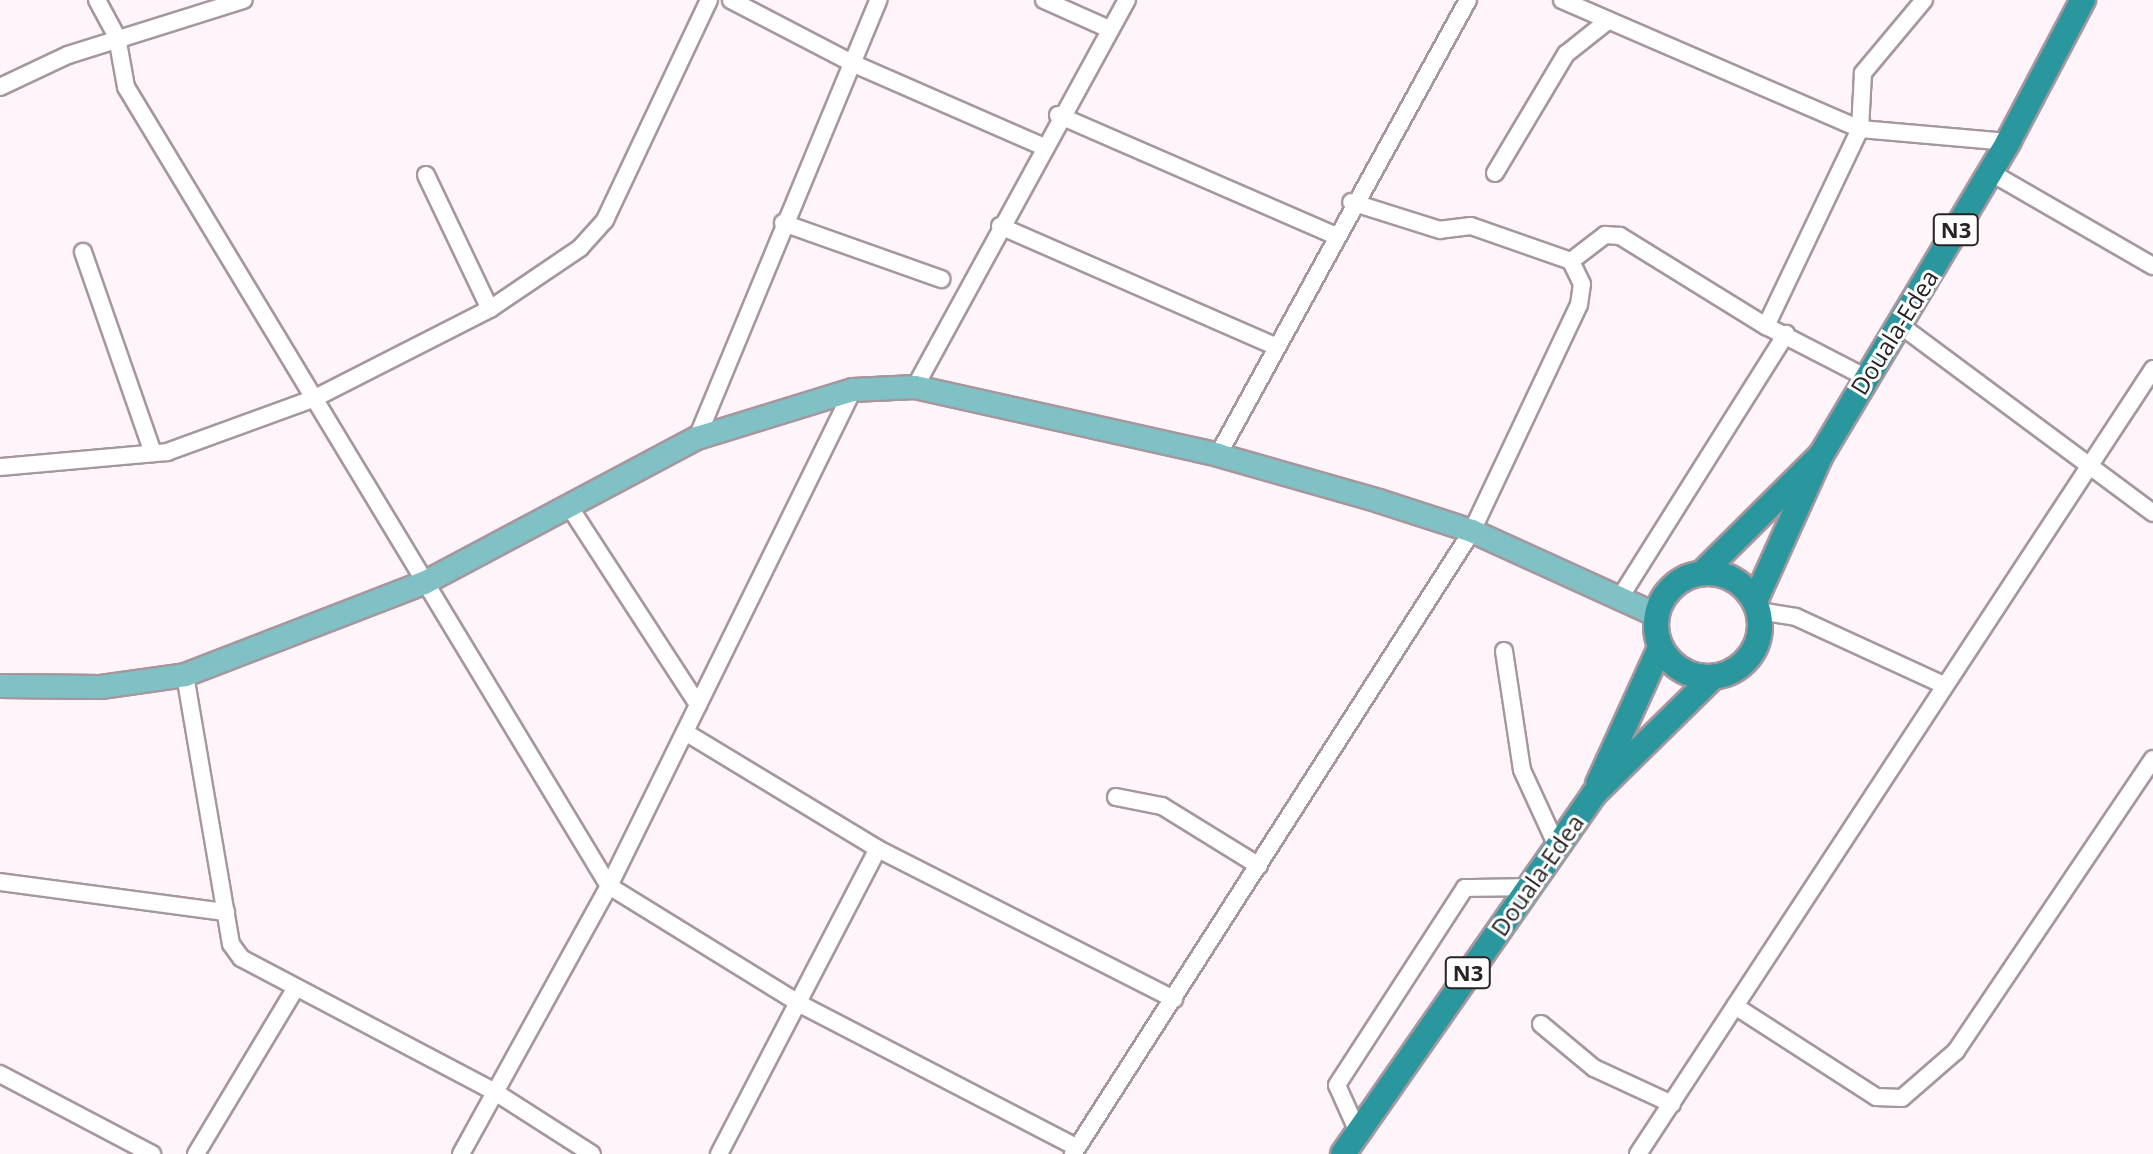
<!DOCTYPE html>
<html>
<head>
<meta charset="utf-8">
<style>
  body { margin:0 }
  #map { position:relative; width:2153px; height:1154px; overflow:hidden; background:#fef4f9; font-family:"Open Sans",sans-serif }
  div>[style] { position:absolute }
  .roads { filter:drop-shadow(2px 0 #a6979e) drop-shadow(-2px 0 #a6979e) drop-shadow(0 2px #a6979e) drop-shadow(0 -2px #a6979e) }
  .minor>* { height:16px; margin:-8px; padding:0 8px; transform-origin:8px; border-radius:8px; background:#fff }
  .major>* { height:22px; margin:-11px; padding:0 11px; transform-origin:11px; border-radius:11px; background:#7fc1c5 }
  .highway>* { height:24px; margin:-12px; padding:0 12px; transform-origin:12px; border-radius:12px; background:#2a979f }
  .highway>.ring { margin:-12px; padding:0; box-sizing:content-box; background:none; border:24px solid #2a979f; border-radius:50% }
  span { translate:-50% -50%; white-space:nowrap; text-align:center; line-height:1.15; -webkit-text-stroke:6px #fff; paint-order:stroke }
  .shield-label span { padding:2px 6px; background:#fff; border:2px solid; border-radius:6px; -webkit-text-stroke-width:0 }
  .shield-label { font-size:22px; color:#282225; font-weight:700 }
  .street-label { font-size:24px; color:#282225 }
</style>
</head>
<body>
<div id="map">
  <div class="roads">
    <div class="minor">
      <i style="left:97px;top:0;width:42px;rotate:61.6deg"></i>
      <i style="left:117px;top:37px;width:51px;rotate:79.8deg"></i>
      <i style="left:126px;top:87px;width:934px;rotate:58.85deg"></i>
      <i style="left:609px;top:886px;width:227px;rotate:31.7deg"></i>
      <i style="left:802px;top:1005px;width:309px;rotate:27.4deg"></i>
      <i style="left:731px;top:0;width:136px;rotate:27.5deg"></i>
      <i style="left:852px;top:63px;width:207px;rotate:23.6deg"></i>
      <i style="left:1044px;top:0;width:71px;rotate:24deg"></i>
      <i style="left:1562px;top:0;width:325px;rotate:23.4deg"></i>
      <i style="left:1860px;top:129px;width:149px;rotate:5deg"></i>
      <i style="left:0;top:87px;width:75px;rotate:-25.2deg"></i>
      <i style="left:68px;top:55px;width:184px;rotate:-17.4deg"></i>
      <i style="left:1058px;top:115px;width:305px;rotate:23.5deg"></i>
      <i style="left:1990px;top:172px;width:188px;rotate:30deg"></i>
      <i style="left:1495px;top:173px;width:139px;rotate:-59.2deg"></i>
      <i style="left:1566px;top:54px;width:50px;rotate:-38.5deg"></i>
      <i style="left:426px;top:175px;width:148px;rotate:64.5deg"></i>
      <i style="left:783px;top:223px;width:168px;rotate:19.5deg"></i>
      <i style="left:1000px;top:226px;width:302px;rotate:23.6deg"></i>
      <i style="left:83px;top:252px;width:213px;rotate:70.8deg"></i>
      <i style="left:1571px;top:261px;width:43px;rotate:-37.4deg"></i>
      <i style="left:1605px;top:235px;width:15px;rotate:4deg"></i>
      <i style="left:1620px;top:236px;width:172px;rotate:31.7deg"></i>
      <i style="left:1900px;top:325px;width:315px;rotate:36.6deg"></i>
      <i style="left:1865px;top:377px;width:111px;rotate:-152.7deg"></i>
      <i style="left:1766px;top:326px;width:218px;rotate:-64.5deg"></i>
      <i style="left:1860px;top:129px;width:56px;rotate:-86.9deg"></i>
      <i style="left:1863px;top:73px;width:95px;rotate:-50.1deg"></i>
      <i style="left:915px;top:387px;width:441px;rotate:-61.3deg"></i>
      <i style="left:697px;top:438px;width:474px;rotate:-67.5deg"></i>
      <i style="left:1218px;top:455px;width:519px;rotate:-61.21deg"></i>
      <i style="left:0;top:467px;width:168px;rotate:-5.1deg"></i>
      <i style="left:167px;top:452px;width:155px;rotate:-20deg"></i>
      <i style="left:313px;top:399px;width:199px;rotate:-27deg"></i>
      <i style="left:490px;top:309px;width:109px;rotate:-34.1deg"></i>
      <i style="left:580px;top:248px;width:38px;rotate:-48deg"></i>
      <i style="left:605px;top:220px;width:243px;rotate:-64.7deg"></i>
      <i style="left:569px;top:506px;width:237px;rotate:57deg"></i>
      <i style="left:1621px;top:596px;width:310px;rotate:-57.8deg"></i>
      <i style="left:1759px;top:611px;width:37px;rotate:9deg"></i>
      <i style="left:1796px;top:617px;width:163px;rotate:24.7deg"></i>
      <i style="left:1504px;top:651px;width:120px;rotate:81.4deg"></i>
      <i style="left:1522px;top:770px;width:84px;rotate:65.3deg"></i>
      <i style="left:185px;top:675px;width:273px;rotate:80.3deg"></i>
      <i style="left:231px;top:944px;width:17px;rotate:54deg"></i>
      <i style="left:241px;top:958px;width:287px;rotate:27.8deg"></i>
      <i style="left:495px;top:1092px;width:115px;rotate:32.6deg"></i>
      <i style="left:685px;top:732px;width:226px;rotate:31.2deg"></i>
      <i style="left:878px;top:849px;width:332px;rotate:26.9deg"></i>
      <i style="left:1116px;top:797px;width:47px;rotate:11.1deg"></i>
      <i style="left:1162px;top:806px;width:114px;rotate:31.7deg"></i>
      <i style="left:0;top:882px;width:228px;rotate:7.6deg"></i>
      <i style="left:1735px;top:1006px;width:168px;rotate:32.8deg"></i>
      <i style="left:1876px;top:1097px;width:26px;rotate:2deg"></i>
      <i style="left:1902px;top:1098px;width:72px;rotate:-41deg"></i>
      <i style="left:1956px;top:1051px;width:352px;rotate:-56deg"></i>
      <i style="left:1541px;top:1024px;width:69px;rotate:39.7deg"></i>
      <i style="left:1594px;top:1068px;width:86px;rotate:24.8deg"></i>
      <i style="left:0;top:1074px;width:172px;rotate:27.8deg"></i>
      <i style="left:1358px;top:1132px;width:51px;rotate:-114.1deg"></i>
      <i style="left:1337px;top:1085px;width:235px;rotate:-57deg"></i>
      <i style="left:1465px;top:888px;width:62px;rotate:-0.9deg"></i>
      <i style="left:196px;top:1154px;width:192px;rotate:-59deg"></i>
      <i style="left:461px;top:1154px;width:306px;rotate:-61.1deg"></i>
      <i style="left:609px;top:886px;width:553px;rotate:-63.81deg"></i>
      <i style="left:719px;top:1154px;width:344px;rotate:-62.5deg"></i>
      <i style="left:1073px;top:1154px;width:740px;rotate:-57.36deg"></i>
      <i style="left:1472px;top:531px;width:250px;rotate:-64.7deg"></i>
      <i style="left:1579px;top:305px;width:21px;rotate:-82deg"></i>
      <i style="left:1582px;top:284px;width:25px;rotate:-116deg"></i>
      <i style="left:1571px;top:261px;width:106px;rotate:-160.7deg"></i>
      <i style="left:1471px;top:226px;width:31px;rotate:173deg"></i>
      <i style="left:1440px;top:230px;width:93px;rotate:-162.5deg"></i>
      <i style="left:1638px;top:1154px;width:939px;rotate:-56.73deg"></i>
    </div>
    <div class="major">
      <i style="left:0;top:686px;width:101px;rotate:0.6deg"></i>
      <i style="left:101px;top:687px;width:85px;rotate:-8.1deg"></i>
      <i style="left:185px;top:675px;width:256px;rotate:-21.1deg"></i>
      <i style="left:424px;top:583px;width:309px;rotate:-28deg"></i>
      <i style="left:697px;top:438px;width:163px;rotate:-17.1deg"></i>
      <i style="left:853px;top:390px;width:62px;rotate:-2.8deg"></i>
      <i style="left:915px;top:387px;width:311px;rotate:12.6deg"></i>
      <i style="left:1218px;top:455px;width:167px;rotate:15.9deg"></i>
      <i style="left:1379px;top:501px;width:98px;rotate:17.9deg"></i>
      <i style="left:1472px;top:531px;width:202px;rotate:24.5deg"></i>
    </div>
    <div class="highway">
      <i style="left:1703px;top:572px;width:163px;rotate:-44.8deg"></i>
      <i class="ring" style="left:1656px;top:573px;width:80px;height:80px"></i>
      <i style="left:1755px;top:601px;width:160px;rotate:-65.7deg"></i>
      <i style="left:1821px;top:455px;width:365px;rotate:-59.1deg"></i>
      <i style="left:2008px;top:142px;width:161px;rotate:-62.2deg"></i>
      <i style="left:1598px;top:784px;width:149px;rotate:-65.5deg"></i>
      <i style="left:1343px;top:1154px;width:439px;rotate:-55.1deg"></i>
      <i style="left:1594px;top:794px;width:165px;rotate:-44.5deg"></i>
    </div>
  </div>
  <div class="shield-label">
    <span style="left:1956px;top:230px">N3</span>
    <span style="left:1468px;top:973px">N3</span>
  </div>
  <div class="street-label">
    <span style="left:1894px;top:332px;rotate:-58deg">Douala-Edea</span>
    <span style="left:1537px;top:875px;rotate:-55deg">Douala-Edea</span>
  </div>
</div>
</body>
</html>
